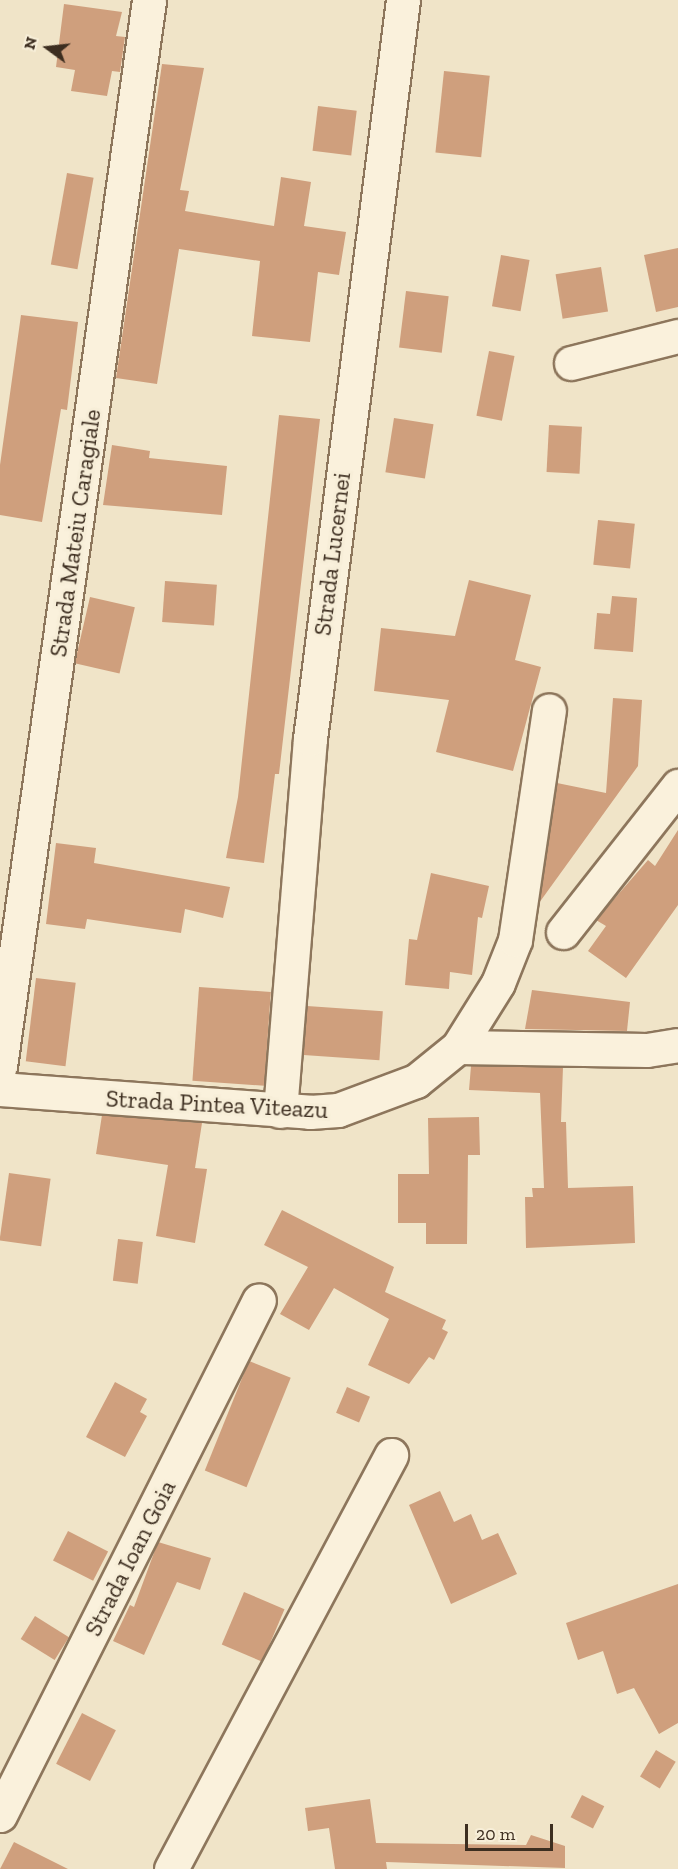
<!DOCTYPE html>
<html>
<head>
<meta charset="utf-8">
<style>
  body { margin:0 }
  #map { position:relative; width:678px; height:1869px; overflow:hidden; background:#f0e4c8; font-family:"Zilla Slab",serif }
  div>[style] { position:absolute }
  .building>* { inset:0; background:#cf9f7d; transform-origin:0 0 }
  .roads { filter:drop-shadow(2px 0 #8d765c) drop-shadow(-2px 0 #8d765c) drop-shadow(0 2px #8d765c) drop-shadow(0 -2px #8d765c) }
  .minor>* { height:33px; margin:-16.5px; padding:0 16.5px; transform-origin:16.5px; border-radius:16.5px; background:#faf1dc }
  span { translate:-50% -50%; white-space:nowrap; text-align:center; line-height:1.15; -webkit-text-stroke:6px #f7eed8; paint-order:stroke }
  .street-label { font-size:24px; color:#3d2e20 }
  .north { position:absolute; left:18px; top:18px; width:60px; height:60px; -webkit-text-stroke:4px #f7eed8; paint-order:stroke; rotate:285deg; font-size:16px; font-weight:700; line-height:24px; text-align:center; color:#3d2e20 }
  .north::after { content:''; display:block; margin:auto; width:21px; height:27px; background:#3d2e20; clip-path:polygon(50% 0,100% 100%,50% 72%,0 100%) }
  .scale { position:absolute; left:465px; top:1824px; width:88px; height:27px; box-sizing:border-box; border:3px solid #3d2e20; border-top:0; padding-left:8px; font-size:18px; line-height:21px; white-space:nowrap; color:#3d2e20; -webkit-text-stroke:4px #f7eed8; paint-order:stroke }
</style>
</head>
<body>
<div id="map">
  <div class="building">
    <i style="clip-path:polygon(64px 4px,122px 12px,116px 36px,125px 37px,120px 72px,112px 71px,107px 96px,71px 91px,75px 70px,56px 67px)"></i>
    <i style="clip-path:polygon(162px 64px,204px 68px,180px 190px,189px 191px,185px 211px,274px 226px,281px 177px,311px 182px,304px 226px,346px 232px,339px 275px,318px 272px,310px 342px,252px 336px,260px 261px,179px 249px,157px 384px,116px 378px)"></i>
    <i style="left:444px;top:71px;width:46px;height:82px;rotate:6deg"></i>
    <i style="left:318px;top:106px;width:39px;height:45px;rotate:7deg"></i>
    <i style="left:67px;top:173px;width:27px;height:93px;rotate:10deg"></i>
    <i style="clip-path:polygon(678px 248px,678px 307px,656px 312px,644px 255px)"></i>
    <i style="left:501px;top:255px;width:29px;height:52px;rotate:10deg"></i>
    <i style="left:601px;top:267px;width:45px;height:46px;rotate:81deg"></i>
    <i style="left:406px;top:291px;width:43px;height:57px;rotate:7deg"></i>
    <i style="clip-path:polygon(21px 315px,78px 322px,67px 410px,61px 409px,42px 522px,0 515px,0 465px)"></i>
    <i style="left:489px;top:351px;width:26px;height:66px;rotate:11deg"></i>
    <i style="clip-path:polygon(279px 415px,320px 419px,279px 774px,275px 774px,264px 863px,226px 858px,238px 797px)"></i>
    <i style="left:394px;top:418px;width:40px;height:55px;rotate:9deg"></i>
    <i style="left:549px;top:425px;width:33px;height:47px;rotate:3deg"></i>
    <i style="clip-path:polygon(112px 445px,150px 451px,149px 458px,227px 466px,222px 515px,103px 505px)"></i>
    <i style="left:598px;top:520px;width:37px;height:45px;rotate:6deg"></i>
    <i style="clip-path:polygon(469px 580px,531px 595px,515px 660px,541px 667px,513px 771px,436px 752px,449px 700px,374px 691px,381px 628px,455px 636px)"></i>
    <i style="left:165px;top:581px;width:52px;height:41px;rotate:4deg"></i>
    <i style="clip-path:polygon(612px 596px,637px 598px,633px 652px,594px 649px,597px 613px,610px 614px)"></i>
    <i style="left:90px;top:597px;width:46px;height:68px;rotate:13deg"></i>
    <i style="clip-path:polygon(613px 698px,642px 700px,638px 766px,539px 903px,557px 783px,606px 793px)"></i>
    <i style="clip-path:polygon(678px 830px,678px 905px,626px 978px,588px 951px,606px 926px,596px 920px,648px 860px,655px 866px)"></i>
    <i style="clip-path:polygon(56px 843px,96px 848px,94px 863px,230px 887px,223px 918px,185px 909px,181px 933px,87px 919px,85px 929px,46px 924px)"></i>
    <i style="clip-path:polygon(431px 873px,489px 886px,482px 918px,478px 917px,472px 975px,450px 972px,449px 989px,405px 985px,409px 939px,417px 940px)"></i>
    <i style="left:36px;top:978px;width:40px;height:84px;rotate:7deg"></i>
    <i style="left:199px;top:987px;width:72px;height:94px;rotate:4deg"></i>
    <i style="clip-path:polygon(532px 990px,630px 1002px,627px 1031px,525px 1029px)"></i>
    <i style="left:307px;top:1006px;width:76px;height:49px;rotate:4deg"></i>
    <i style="clip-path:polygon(471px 1066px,563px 1067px,561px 1122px,566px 1122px,568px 1188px,633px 1186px,635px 1243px,526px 1248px,525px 1197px,533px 1197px,532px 1188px,544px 1188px,540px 1093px,469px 1090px)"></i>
    <i style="clip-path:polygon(102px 1115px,202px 1123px,195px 1168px,207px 1169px,195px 1243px,156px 1236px,168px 1165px,96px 1154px)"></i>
    <i style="clip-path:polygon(479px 1117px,480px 1155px,468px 1155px,467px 1244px,426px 1244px,426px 1223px,398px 1223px,398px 1174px,429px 1174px,428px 1118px)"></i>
    <i style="left:9px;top:1173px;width:42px;height:68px;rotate:8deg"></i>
    <i style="clip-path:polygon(282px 1210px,394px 1267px,385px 1292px,446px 1320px,442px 1329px,448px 1332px,434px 1360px,429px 1357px,409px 1384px,368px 1365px,389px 1319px,334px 1288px,309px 1330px,280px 1314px,308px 1267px,264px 1245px)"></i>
    <i style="left:118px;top:1239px;width:25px;height:42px;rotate:7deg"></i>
    <i style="left:249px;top:1361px;width:45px;height:118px;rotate:22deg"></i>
    <i style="clip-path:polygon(115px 1382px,147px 1399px,140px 1412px,147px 1416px,125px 1457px,86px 1437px)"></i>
    <i style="left:347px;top:1387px;width:25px;height:28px;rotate:23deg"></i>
    <i style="clip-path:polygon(440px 1491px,454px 1522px,471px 1514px,482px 1540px,498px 1533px,517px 1574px,451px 1604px,409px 1505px)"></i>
    <i style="left:68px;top:1531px;width:45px;height:33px;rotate:27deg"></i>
    <i style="clip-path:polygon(158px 1542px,211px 1558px,200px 1590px,177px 1582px,144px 1655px,113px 1641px,130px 1605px,134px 1607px)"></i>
    <i style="clip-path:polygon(678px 1584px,678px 1723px,659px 1734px,634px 1688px,617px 1694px,603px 1651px,578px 1660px,566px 1623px)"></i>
    <i style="left:244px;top:1592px;width:44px;height:57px;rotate:23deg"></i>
    <i style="left:35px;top:1616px;width:40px;height:27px;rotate:32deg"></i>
    <i style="left:82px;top:1713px;width:38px;height:57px;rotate:27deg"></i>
    <i style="left:656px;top:1750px;width:23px;height:31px;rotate:31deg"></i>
    <i style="left:582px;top:1795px;width:25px;height:25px;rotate:27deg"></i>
    <i style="clip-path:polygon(370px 1799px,376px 1843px,526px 1845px,531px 1835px,565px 1846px,565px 1868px,386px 1862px,387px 1869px,335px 1869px,329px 1828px,308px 1831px,305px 1808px)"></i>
    <i style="clip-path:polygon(14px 1842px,68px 1869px,0 1869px)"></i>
  </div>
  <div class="roads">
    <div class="minor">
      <i style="left:571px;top:363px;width:110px;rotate:-14.2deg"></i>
      <i style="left:563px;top:932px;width:186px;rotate:-51.8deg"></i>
      <i style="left:458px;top:1047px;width:189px;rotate:0.9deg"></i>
      <i style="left:647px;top:1050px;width:31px;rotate:-9deg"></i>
      <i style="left:0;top:1066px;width:1076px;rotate:-82.04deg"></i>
      <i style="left:0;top:1089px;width:311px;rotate:4.2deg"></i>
      <i style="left:310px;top:1112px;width:28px;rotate:-4deg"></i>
      <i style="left:338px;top:1110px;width:83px;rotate:-20.4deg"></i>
      <i style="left:416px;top:1081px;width:54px;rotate:-39deg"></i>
      <i style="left:458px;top:1047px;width:75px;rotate:-58deg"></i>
      <i style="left:498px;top:983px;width:46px;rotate:-68.4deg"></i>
      <i style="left:515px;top:940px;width:232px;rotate:-81.6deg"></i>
      <i style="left:280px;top:1111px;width:373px;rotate:-85.4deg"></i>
      <i style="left:310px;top:739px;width:745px;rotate:-82.83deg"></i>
      <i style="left:0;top:1815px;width:576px;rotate:-63.3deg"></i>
      <i style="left:171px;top:1869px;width:469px;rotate:-62deg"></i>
    </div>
  </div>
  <div class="street-label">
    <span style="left:75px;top:533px;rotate:-82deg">Strada Mateiu Caragiale</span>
    <span style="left:332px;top:554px;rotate:-83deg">Strada Lucernei</span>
    <span style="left:217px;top:1104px;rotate:3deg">Strada Pintea Viteazu</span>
    <span style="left:130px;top:1558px;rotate:-63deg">Strada Ioan Goia</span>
  </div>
  <div class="north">N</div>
  <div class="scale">20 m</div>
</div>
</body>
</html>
